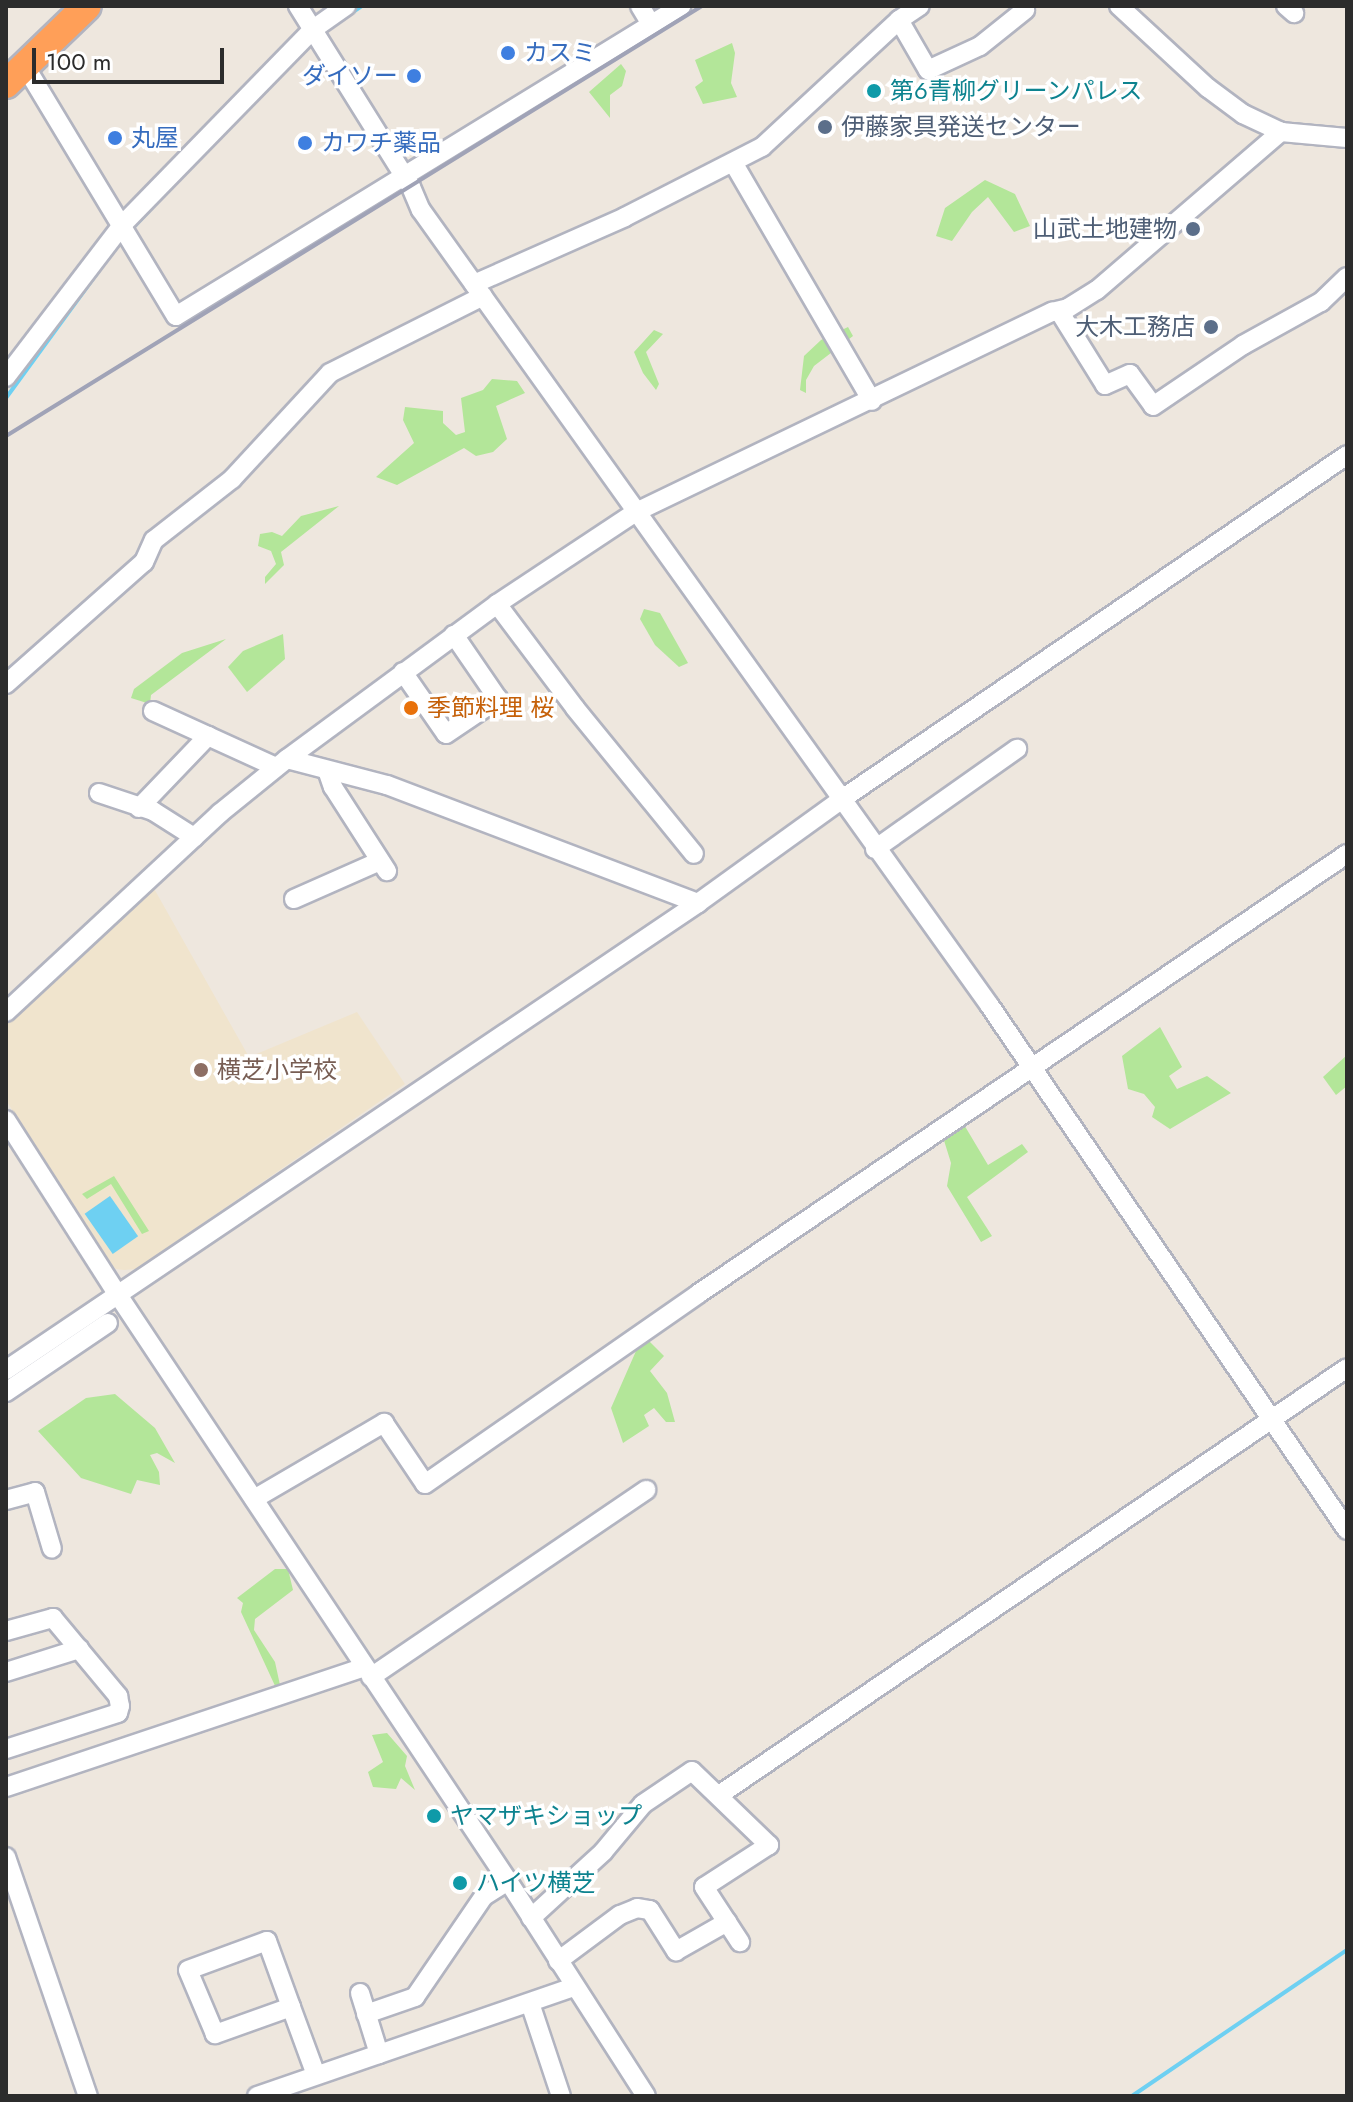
<!DOCTYPE html>
<html>
<head>
<meta charset="utf-8">
<style>
  body { margin:0 }
  #map { position:relative; width:1353px; height:2102px; overflow:hidden; background:#eee7de; font-family:Jost,"Noto Sans JP",sans-serif }
  div>[style] { position:absolute }
  .education>* { inset:0; background:#f0e4cd }
  .green>* { inset:0; background:#b3e699 }
  .water>* { inset:0; background:#6ed0f2; transform-origin:0 0 }
  .stream>* { height:4px; margin:-2px; padding:0 2px; transform-origin:2px; border-radius:2px; background:#6ed0f2 }
  .roads { filter:drop-shadow(2px 0 #b2b4c0) drop-shadow(-2px 0 #b2b4c0) drop-shadow(0 2px #b2b4c0) drop-shadow(0 -2px #b2b4c0) }
  .minor>* { height:18px; margin:-9px; padding:0 9px; transform-origin:9px; border-radius:9px; background:#fff }
  .highway>* { height:28px; margin:-14px; padding:0 14px; transform-origin:14px; border-radius:14px; background:#ff9f58 }
  .rail>* { height:4px; margin:-2px; padding:0 2px; transform-origin:2px; border-radius:2px; background:#a0a3b7 }
  .dots>* { width:22px; height:22px; translate:-50% -50%; box-sizing:border-box; border:4px solid #fff; border-radius:50% }
  span { translate:-50% -50%; white-space:nowrap; text-align:center; line-height:1.15; -webkit-text-stroke:7px #fff; paint-order:stroke }
  .shop-label { font-size:24px; color:#366cbe }
  .left { translate:0 -50%; text-align:left }
  .right { translate:-100% -50%; text-align:right }
  .culture-label { font-size:24px; color:#0d838f }
  .service-label { font-size:24px; color:#4e5e75 }
  .food-label { font-size:24px; color:#c56008 }
  .education-label { font-size:24px; color:#785e54 }
  .frame { position:absolute; inset:0; border:8px solid #2c2c2c; pointer-events:none }
  .scale { position:absolute; left:32px; top:48px; width:192px; height:36px; box-sizing:border-box; border:4px solid #2c2c2c; border-top:0; padding-left:10px; font-size:24px; line-height:28px; white-space:nowrap; color:#2c2c2c; -webkit-text-stroke:6px #fff; paint-order:stroke }
</style>
</head>
<body>
<div id="map">
  <div class="education">
    <i style="clip-path:polygon(152px 885px,249px 1057px,357px 1012px,405px 1084px,136px 1269px,124px 1270px,116px 1269px,101px 1253px,6px 1100px,6px 1020px)"></i>
  </div>
  <div class="green">
    <i style="clip-path:polygon(732px 43px,735px 53px,731px 83px,737px 97px,703px 104px,695px 87px,703px 81px,695px 60px)"></i>
    <i style="clip-path:polygon(621px 64px,626px 71px,622px 86px,610px 95px,610px 118px,589px 92px)"></i>
    <i style="clip-path:polygon(985px 180px,1015px 194px,1030px 226px,1014px 232px,988px 197px,972px 212px,952px 241px,936px 236px,945px 208px)"></i>
    <i style="clip-path:polygon(848px 327px,853px 336px,814px 366px,806px 380px,806px 393px,800px 390px,804px 356px,821px 340px)"></i>
    <i style="clip-path:polygon(654px 330px,663px 334px,646px 352px,659px 384px,656px 390px,643px 373px,634px 352px)"></i>
    <i style="clip-path:polygon(492px 379px,517px 381px,525px 393px,496px 406px,507px 439px,493px 452px,476px 456px,464px 448px,397px 485px,376px 477px,414px 443px,403px 420px,405px 407px,443px 411px,443px 423px,456px 435px,465px 432px,461px 398px,483px 390px)"></i>
    <i style="clip-path:polygon(339px 506px,281px 552px,284px 565px,265px 584px,265px 577px,276px 564px,271px 551px,258px 546px,260px 534px,272px 532px,282px 536px,301px 516px)"></i>
    <i style="clip-path:polygon(644px 609px,660px 613px,688px 663px,679px 667px,655px 645px,640px 619px)"></i>
    <i style="clip-path:polygon(283px 634px,285px 659px,247px 692px,228px 667px,243px 651px)"></i>
    <i style="clip-path:polygon(226px 639px,151px 695px,150px 704px,131px 698px,134px 689px,182px 653px)"></i>
    <i style="clip-path:polygon(1160px 1027px,1182px 1067px,1169px 1076px,1177px 1089px,1207px 1076px,1231px 1093px,1170px 1129px,1152px 1117px,1155px 1107px,1144px 1094px,1128px 1089px,1122px 1056px)"></i>
    <i style="clip-path:polygon(1347px 1055px,1347px 1086px,1336px 1095px,1323px 1077px)"></i>
    <i style="clip-path:polygon(963px 1123px,988px 1165px,1022px 1144px,1028px 1152px,967px 1197px,992px 1236px,981px 1242px,947px 1186px,951px 1163px,942px 1134px)"></i>
    <i style="clip-path:polygon(114px 1176px,149px 1231px,142px 1234px,111px 1184px,87px 1199px,82px 1194px)"></i>
    <i style="clip-path:polygon(648px 1340px,664px 1356px,650px 1371px,667px 1393px,675px 1422px,666px 1422px,654px 1408px,644px 1415px,649px 1426px,623px 1443px,611px 1408px,636px 1351px)"></i>
    <i style="clip-path:polygon(115px 1394px,155px 1428px,175px 1463px,157px 1453px,150px 1455px,159px 1472px,160px 1485px,137px 1480px,131px 1494px,81px 1478px,38px 1431px,86px 1398px)"></i>
    <i style="clip-path:polygon(275px 1569px,288px 1569px,293px 1590px,255px 1619px,254px 1630px,275px 1662px,280px 1685px,276px 1688px,241px 1612px,243px 1603px,237px 1598px)"></i>
    <i style="clip-path:polygon(387px 1733px,407px 1756px,405px 1766px,415px 1790px,401px 1778px,396px 1789px,373px 1787px,368px 1772px,383px 1762px,372px 1735px)"></i>
  </div>
  <div class="water">
    <i style="left:110px;top:1196px;width:49px;height:31px;rotate:55deg"></i>
  </div>
  <div class="stream">
    <i style="left:341px;top:20px;width:25px;rotate:-34deg"></i>
    <i style="left:132px;top:229px;width:35px;rotate:-47deg"></i>
    <i style="left:6px;top:398px;width:173px;rotate:-53.9deg"></i>
    <i style="left:1132px;top:2096px;width:260px;rotate:-34.2deg"></i>
  </div>
  <div class="roads">
    <div class="minor">
      <i style="left:298px;top:6px;width:213px;rotate:58deg"></i>
      <i style="left:411px;top:187px;width:25px;rotate:67deg"></i>
      <i style="left:421px;top:210px;width:978px;rotate:54.44deg"></i>
      <i style="left:990px;top:1006px;width:634px;rotate:55.73deg"></i>
      <i style="left:640px;top:6px;width:21px;rotate:59deg"></i>
      <i style="left:1119px;top:6px;width:121px;rotate:42.7deg"></i>
      <i style="left:1208px;top:88px;width:44px;rotate:36.6deg"></i>
      <i style="left:1243px;top:114px;width:42px;rotate:25.3deg"></i>
      <i style="left:1281px;top:132px;width:66px;rotate:5.2deg"></i>
      <i style="left:1286px;top:6px;width:11px;rotate:41deg"></i>
      <i style="left:899px;top:20px;width:58px;rotate:59.9deg"></i>
      <i style="left:928px;top:70px;width:57px;rotate:-24.8deg"></i>
      <i style="left:980px;top:46px;width:58px;rotate:-38.7deg"></i>
      <i style="left:25px;top:66px;width:292px;rotate:58.9deg"></i>
      <i style="left:176px;top:316px;width:593px;rotate:-31.54deg"></i>
      <i style="left:734px;top:164px;width:274px;rotate:59.8deg"></i>
      <i style="left:474px;top:284px;width:165px;rotate:-23.9deg"></i>
      <i style="left:625px;top:217px;width:154px;rotate:-27.1deg"></i>
      <i style="left:762px;top:147px;width:187px;rotate:-42.8deg"></i>
      <i style="left:899px;top:20px;width:25px;rotate:-34deg"></i>
      <i style="left:1059px;top:311px;width:87px;rotate:58.1deg"></i>
      <i style="left:1105px;top:385px;width:27px;rotate:-24deg"></i>
      <i style="left:1130px;top:374px;width:39px;rotate:54deg"></i>
      <i style="left:1153px;top:406px;width:109px;rotate:-34.1deg"></i>
      <i style="left:1243px;top:345px;width:89px;rotate:-28.9deg"></i>
      <i style="left:1321px;top:302px;width:36px;rotate:-44deg"></i>
      <i style="left:6px;top:377px;width:193px;rotate:-52.6deg"></i>
      <i style="left:123px;top:224px;width:271px;rotate:-45.7deg"></i>
      <i style="left:312px;top:30px;width:42px;rotate:-35.2deg"></i>
      <i style="left:497px;top:604px;width:130px;rotate:53.1deg"></i>
      <i style="left:575px;top:708px;width:188px;rotate:50.8deg"></i>
      <i style="left:403px;top:672px;width:75px;rotate:55.3deg"></i>
      <i style="left:446px;top:734px;width:63px;rotate:-33.9deg"></i>
      <i style="left:498px;top:699px;width:78px;rotate:-124.5deg"></i>
      <i style="left:6px;top:684px;width:184px;rotate:-41.5deg"></i>
      <i style="left:144px;top:562px;width:24px;rotate:-66deg"></i>
      <i style="left:154px;top:540px;width:99px;rotate:-38deg"></i>
      <i style="left:232px;top:479px;width:144px;rotate:-47.2deg"></i>
      <i style="left:330px;top:373px;width:171px;rotate:-26.7deg"></i>
      <i style="left:153px;top:711px;width:135px;rotate:24.5deg"></i>
      <i style="left:287px;top:759px;width:103px;rotate:14.6deg"></i>
      <i style="left:387px;top:785px;width:333px;rotate:20.8deg"></i>
      <i style="left:327px;top:770px;width:18px;rotate:71deg"></i>
      <i style="left:333px;top:787px;width:100px;rotate:57.3deg"></i>
      <i style="left:99px;top:793px;width:57px;rotate:18.4deg"></i>
      <i style="left:153px;top:811px;width:49px;rotate:32.4deg"></i>
      <i style="left:139px;top:808px;width:100px;rotate:-46.2deg"></i>
      <i style="left:875px;top:849px;width:174px;rotate:-35.2deg"></i>
      <i style="left:294px;top:899px;width:94px;rotate:-23.8deg"></i>
      <i style="left:6px;top:1012px;width:292px;rotate:-42.9deg"></i>
      <i style="left:220px;top:813px;width:86px;rotate:-38.9deg"></i>
      <i style="left:287px;top:759px;width:261px;rotate:-36.4deg"></i>
      <i style="left:497px;top:604px;width:167px;rotate:-33.5deg"></i>
      <i style="left:636px;top:512px;width:462px;rotate:-25.7deg"></i>
      <i style="left:1052px;top:312px;width:16px;rotate:-14deg"></i>
      <i style="left:1068px;top:308px;width:34px;rotate:-32deg"></i>
      <i style="left:1097px;top:290px;width:243px;rotate:-40.7deg"></i>
      <i style="left:6px;top:1120px;width:208px;rotate:57.4deg"></i>
      <i style="left:118px;top:1295px;width:704px;rotate:56.36deg"></i>
      <i style="left:508px;top:1881px;width:255px;rotate:57.3deg"></i>
      <i style="left:6px;top:1370px;width:835px;rotate:-34.01deg"></i>
      <i style="left:698px;top:903px;width:178px;rotate:-35.8deg"></i>
      <i style="left:842px;top:799px;width:611px;rotate:-34.26deg"></i>
      <i style="left:6px;top:1392px;width:123px;rotate:-34.1deg"></i>
      <i style="left:254px;top:1499px;width:151px;rotate:-30.3deg"></i>
      <i style="left:384px;top:1423px;width:73px;rotate:56.1deg"></i>
      <i style="left:425px;top:1484px;width:333px;rotate:-34.8deg"></i>
      <i style="left:698px;top:1294px;width:784px;rotate:-34.14deg"></i>
      <i style="left:6px;top:1500px;width:30px;rotate:-15deg"></i>
      <i style="left:35px;top:1492px;width:59px;rotate:73.4deg"></i>
      <i style="left:6px;top:1631px;width:49px;rotate:-15.5deg"></i>
      <i style="left:53px;top:1618px;width:102px;rotate:50.2deg"></i>
      <i style="left:118px;top:1696px;width:10px;rotate:79deg"></i>
      <i style="left:120px;top:1706px;width:7px;rotate:106deg"></i>
      <i style="left:118px;top:1713px;width:118px;rotate:162.2deg"></i>
      <i style="left:6px;top:1672px;width:77px;rotate:-17.5deg"></i>
      <i style="left:371px;top:1677px;width:333px;rotate:-34.2deg"></i>
      <i style="left:6px;top:1787px;width:378px;rotate:-18.5deg"></i>
      <i style="left:719px;top:1795px;width:759px;rotate:-34.21deg"></i>
      <i style="left:6px;top:1857px;width:253px;rotate:71.1deg"></i>
      <i style="left:531px;top:1918px;width:98px;rotate:-42.5deg"></i>
      <i style="left:603px;top:1852px;width:62px;rotate:-50.2deg"></i>
      <i style="left:643px;top:1804px;width:59px;rotate:-34deg"></i>
      <i style="left:692px;top:1771px;width:107px;rotate:43.9deg"></i>
      <i style="left:769px;top:1845px;width:77px;rotate:147.1deg"></i>
      <i style="left:704px;top:1887px;width:66px;rotate:56.8deg"></i>
      <i style="left:558px;top:1961px;width:77px;rotate:-36.6deg"></i>
      <i style="left:620px;top:1915px;width:18px;rotate:-22deg"></i>
      <i style="left:637px;top:1908px;width:13px;rotate:9deg"></i>
      <i style="left:650px;top:1910px;width:49px;rotate:57.6deg"></i>
      <i style="left:676px;top:1951px;width:59px;rotate:-29.6deg"></i>
      <i style="left:360px;top:1993px;width:64px;rotate:72.7deg"></i>
      <i style="left:530px;top:2003px;width:98px;rotate:71.6deg"></i>
      <i style="left:291px;top:2007px;width:81px;rotate:160.4deg"></i>
      <i style="left:215px;top:2034px;width:69px;rotate:-112.9deg"></i>
      <i style="left:188px;top:1970px;width:84px;rotate:-20.2deg"></i>
      <i style="left:267px;top:1941px;width:70px;rotate:70deg"></i>
      <i style="left:291px;top:2007px;width:72px;rotate:69.8deg"></i>
      <i style="left:366px;top:2014px;width:52px;rotate:-19.1deg"></i>
      <i style="left:415px;top:1997px;width:122px;rotate:-55.7deg"></i>
      <i style="left:484px;top:1896px;width:28px;rotate:-32deg"></i>
      <i style="left:257px;top:2096px;width:335px;rotate:-19deg"></i>
    </div>
    <div class="highway">
      <i style="left:6px;top:84px;width:112px;rotate:-43.9deg"></i>
    </div>
  </div>
  <div class="rail">
    <i style="left:6px;top:436px;width:818px;rotate:-31.71deg"></i>
  </div>
  <div class="dots">
    <i style="left:508px;top:53px;background:#3f7fe0"></i>
    <i style="left:414px;top:76px;background:#3f7fe0"></i>
    <i style="left:874px;top:91px;background:#0f9aa8"></i>
    <i style="left:825px;top:127px;background:#5c6f8a"></i>
    <i style="left:115px;top:138px;background:#3f7fe0"></i>
    <i style="left:305px;top:143px;background:#3f7fe0"></i>
    <i style="left:1193px;top:229px;background:#5c6f8a"></i>
    <i style="left:1211px;top:327px;background:#5c6f8a"></i>
    <i style="left:411px;top:708px;background:#e8710a"></i>
    <i style="left:201px;top:1070px;background:#8d6e63"></i>
    <i style="left:434px;top:1816px;background:#0f9aa8"></i>
    <i style="left:460px;top:1883px;background:#0f9aa8"></i>
  </div>
  <div class="shop-label">
    <span class="left" style="left:524px;top:53px">カスミ</span>
    <span class="right" style="left:398px;top:76px">ダイソー</span>
    <span class="left" style="left:131px;top:138px">丸屋</span>
    <span class="left" style="left:321px;top:143px">カワチ薬品</span>
  </div>
  <div class="culture-label">
    <span class="left" style="left:890px;top:91px">第6青柳グリーンパレス</span>
    <span class="left" style="left:450px;top:1816px">ヤマザキショップ</span>
    <span class="left" style="left:476px;top:1883px">ハイツ横芝</span>
  </div>
  <div class="service-label">
    <span class="left" style="left:841px;top:127px">伊藤家具発送センター</span>
    <span class="right" style="left:1177px;top:229px">山武土地建物</span>
    <span class="right" style="left:1195px;top:327px">大木工務店</span>
  </div>
  <div class="food-label">
    <span class="left" style="left:427px;top:708px">季節料理 桜</span>
  </div>
  <div class="education-label">
    <span class="left" style="left:217px;top:1070px">横芝小学校</span>
  </div>
  <div class="frame"></div>
  <div class="scale">100 m</div>
</div>
</body>
</html>
